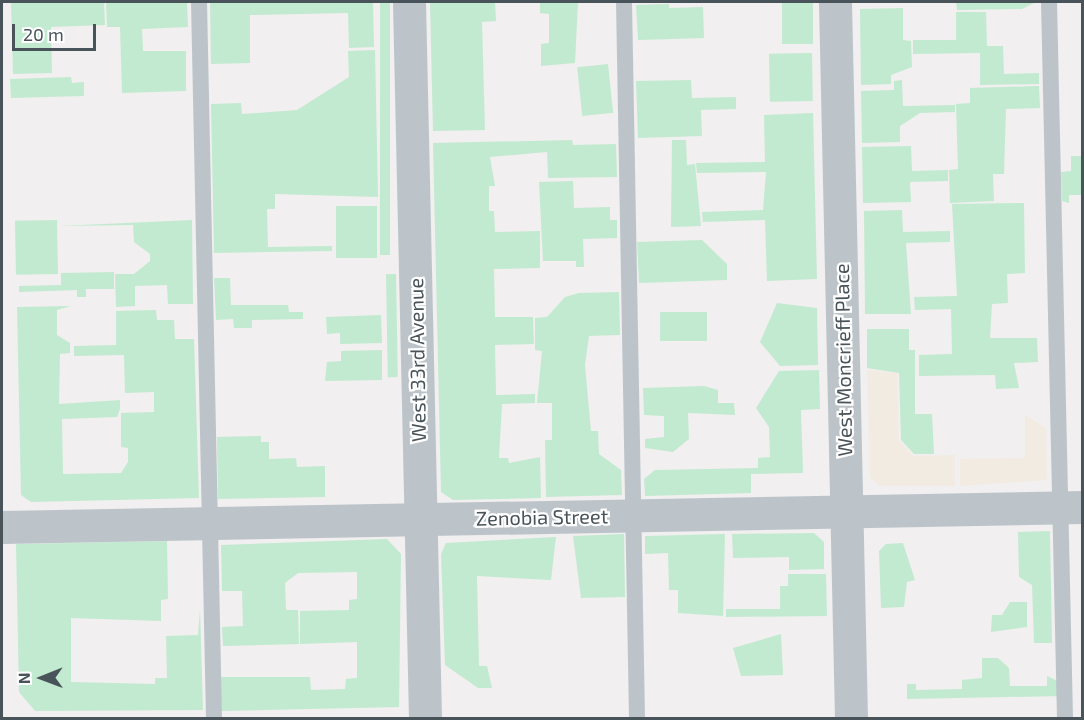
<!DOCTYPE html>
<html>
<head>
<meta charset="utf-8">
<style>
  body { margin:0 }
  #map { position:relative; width:1084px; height:720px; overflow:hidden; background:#f1efef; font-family:"Exo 2",sans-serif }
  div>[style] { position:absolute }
  .green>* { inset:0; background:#c2ead0; transform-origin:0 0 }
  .sand>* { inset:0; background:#f1ebe2 }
  .service>* { height:16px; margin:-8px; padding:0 8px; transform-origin:8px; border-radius:8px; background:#bcc4ca }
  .minor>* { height:33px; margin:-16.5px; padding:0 16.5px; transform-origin:16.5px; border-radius:16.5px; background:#bcc4ca }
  span { translate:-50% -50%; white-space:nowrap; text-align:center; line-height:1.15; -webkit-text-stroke:4.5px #fff; paint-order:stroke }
  .street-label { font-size:20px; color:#49535a }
  .frame { position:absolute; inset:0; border:3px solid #49535a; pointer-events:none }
  .north { position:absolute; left:12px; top:648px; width:60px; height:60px; -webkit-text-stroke:4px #fff; paint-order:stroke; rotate:269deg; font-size:16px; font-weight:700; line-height:24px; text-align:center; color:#49535a }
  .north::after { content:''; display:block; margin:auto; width:21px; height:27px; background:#49535a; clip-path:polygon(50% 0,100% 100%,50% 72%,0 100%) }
  .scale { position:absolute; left:12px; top:24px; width:84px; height:27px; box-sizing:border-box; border:3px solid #49535a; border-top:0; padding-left:8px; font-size:18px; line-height:21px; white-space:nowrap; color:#49535a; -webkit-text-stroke:4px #fff; paint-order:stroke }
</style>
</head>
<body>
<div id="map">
  <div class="green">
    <i style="clip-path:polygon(11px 2px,104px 2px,105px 25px,51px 27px,52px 73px,13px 74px)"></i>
    <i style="clip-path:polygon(106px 2px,187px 2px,188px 27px,142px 29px,143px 51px,186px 51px,186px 91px,122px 93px,120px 27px,107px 27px)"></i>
    <i style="clip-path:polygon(210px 2px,373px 2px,374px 47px,349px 48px,348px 13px,250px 15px,250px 63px,211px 64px)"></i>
    <i style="left:380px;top:2px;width:10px;height:253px"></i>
    <i style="clip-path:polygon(430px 2px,495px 2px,496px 21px,482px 22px,485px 130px,433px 131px)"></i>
    <i style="clip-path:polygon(499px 2px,578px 2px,575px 63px,541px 66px,541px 44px,549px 43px,549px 14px,540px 13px,540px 3px)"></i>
    <i style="left:782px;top:2px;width:31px;height:42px"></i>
    <i style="clip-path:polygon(956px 2px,1036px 2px,1022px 9px,957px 10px)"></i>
    <i style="clip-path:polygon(669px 4px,669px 8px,703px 7px,704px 38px,638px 40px,636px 5px)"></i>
    <i style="clip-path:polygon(903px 8px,903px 40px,911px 41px,912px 67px,891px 75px,891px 84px,861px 85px,860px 9px)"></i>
    <i style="clip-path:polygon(956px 12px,986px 12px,987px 46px,1003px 46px,1004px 74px,1039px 73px,1039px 84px,980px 85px,980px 53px,913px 54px,913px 40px,956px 40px)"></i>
    <i style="clip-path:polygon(375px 50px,378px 197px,275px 194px,275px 209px,267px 209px,268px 247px,332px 246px,332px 251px,214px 253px,211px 104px,241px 103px,242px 114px,297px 110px,349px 77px,348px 51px)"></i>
    <i style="left:812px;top:53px;width:48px;height:43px;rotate:89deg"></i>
    <i style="left:608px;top:64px;width:49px;height:31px;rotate:84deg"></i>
    <i style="clip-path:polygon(71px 77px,72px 83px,84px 82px,84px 96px,11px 98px,10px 79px)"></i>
    <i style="clip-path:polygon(691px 80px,692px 98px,736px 97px,736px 109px,701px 110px,702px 136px,638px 138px,636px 81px)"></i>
    <i style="clip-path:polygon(902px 80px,903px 106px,955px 105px,955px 112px,920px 113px,900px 126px,900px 142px,862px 143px,861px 91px,894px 90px,894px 81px)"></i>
    <i style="clip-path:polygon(1039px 86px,1040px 108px,1006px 109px,1004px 174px,993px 174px,994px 201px,950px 203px,949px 170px,958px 169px,956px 104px,970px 103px,970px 88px)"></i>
    <i style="clip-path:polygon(813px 113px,817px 279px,767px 281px,765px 220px,703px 222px,702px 212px,763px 210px,766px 172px,697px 173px,696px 163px,765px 162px,764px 115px)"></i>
    <i style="clip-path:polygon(572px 140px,573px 145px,616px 144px,617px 177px,548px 178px,547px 152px,490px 157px,495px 186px,489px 186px,489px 211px,494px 211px,495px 232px,540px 231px,540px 268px,494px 269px,495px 317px,533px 317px,534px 344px,495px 345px,496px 395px,535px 394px,535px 403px,502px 404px,499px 458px,508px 458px,509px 463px,540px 457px,541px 498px,453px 500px,441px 492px,433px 143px)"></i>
    <i style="clip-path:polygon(672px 140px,686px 140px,687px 165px,695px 164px,701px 226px,671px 227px)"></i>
    <i style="clip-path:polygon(911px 146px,912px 171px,948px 170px,948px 181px,910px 182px,911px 202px,863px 203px,862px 147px)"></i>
    <i style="clip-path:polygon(1071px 156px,1082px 156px,1082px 195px,1069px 195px,1069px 203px,1062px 201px,1061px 172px,1071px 171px)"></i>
    <i style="clip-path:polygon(573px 181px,574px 208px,610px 207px,610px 220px,617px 220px,617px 238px,583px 239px,584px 267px,576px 267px,576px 261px,543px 261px,539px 182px)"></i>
    <i style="clip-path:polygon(1024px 203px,1025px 273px,1007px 274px,1008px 303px,992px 304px,990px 338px,1037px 338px,1038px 362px,1014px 363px,1019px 388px,996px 389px,995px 375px,919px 376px,919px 355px,952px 354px,951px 309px,915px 310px,914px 297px,957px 296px,952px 204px)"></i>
    <i style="left:336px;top:206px;width:41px;height:52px"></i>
    <i style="clip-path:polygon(902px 210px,903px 232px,950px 231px,950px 242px,906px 243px,911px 314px,865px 314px,864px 211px)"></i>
    <i style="left:57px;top:220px;width:54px;height:42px;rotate:89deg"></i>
    <i style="clip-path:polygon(192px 220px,193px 304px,168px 304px,167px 285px,135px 286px,135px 306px,116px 307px,115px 274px,134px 274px,150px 261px,150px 254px,134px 242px,133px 225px,59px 226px)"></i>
    <i style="clip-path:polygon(702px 240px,727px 264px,727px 280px,639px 283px,637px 242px)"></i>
    <i style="clip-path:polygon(114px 272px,114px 289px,86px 289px,86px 297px,77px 297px,77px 290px,19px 292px,19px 286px,61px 285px,61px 273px)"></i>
    <i style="left:396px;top:274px;width:103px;height:10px;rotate:89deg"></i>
    <i style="clip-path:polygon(214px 278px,230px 278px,231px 305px,288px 305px,289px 312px,303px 312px,303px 319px,252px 320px,252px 328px,234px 328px,233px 319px,216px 320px)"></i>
    <i style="clip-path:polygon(619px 292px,620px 335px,589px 336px,585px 365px,591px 431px,598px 431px,599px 454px,621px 470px,622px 495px,546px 497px,545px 440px,552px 440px,552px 403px,537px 403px,542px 351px,535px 350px,535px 318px,547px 317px,565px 297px,579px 293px)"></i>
    <i style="clip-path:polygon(777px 303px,817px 308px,818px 365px,780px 366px,760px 342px)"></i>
    <i style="clip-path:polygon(71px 306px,57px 310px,57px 335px,70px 343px,70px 353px,60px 354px,59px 404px,120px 400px,120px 409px,117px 417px,62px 419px,63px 474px,121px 473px,128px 462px,128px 448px,121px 447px,121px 413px,154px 412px,154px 392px,125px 393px,124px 355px,74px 356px,74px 346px,116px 345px,116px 311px,156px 310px,157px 320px,174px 320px,175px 339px,194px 339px,199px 498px,31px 502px,21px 495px,17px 307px)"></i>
    <i style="left:707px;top:312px;width:29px;height:47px;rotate:90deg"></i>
    <i style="clip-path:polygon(381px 315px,382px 343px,340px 344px,340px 333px,327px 334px,326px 317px)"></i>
    <i style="clip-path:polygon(867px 329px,909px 329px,909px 350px,915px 350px,915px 414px,932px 414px,934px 454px,914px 454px,901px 440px,899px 373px,867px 368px)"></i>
    <i style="clip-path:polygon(382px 350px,382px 380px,325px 381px,327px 362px,341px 361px,341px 351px)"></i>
    <i style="clip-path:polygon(819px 370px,820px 409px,801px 410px,803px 473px,751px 474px,751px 493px,645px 496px,644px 479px,655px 470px,758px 468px,758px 458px,770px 457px,769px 427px,756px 408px,779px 371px)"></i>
    <i style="clip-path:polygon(704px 386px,718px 390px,718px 403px,734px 403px,735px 415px,688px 413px,689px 439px,673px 452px,645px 448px,645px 439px,664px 437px,664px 416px,644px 415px,643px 388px)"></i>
    <i style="clip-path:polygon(261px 436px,261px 442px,269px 442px,269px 459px,296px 458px,297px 467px,325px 466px,325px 497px,218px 499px,217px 437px)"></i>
    <i style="clip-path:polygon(1050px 531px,1052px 643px,1034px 643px,1032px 585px,1019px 577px,1018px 532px)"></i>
    <i style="clip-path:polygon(814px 533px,824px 542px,824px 569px,789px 570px,789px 557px,733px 558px,732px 534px)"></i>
    <i style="clip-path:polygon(624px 534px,625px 597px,581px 598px,573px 536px)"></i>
    <i style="clip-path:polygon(725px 534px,723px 616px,678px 613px,678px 590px,669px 590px,668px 553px,645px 554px,645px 536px)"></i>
    <i style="clip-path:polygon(556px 537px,551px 580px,477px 576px,479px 666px,487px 666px,492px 688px,478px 688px,445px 665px,441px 554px,446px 543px)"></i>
    <i style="clip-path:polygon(387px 539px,401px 554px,399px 707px,221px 711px,220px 677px,310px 677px,311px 690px,345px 689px,346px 679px,357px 678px,357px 642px,300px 644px,300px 611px,349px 610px,349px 600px,357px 599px,357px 572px,298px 573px,285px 583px,286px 610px,298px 610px,299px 644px,223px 646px,222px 627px,243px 626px,242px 591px,222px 591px,221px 545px)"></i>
    <i style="clip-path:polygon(167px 541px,168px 599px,161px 600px,161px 621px,71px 618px,71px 682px,155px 684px,155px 678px,167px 678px,166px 636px,198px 635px,200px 610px,203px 710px,35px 711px,19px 692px,16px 544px)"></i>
    <i style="clip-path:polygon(903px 543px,915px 580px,907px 582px,904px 607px,881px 608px,879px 551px,886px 544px)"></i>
    <i style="clip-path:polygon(788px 574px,826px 574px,827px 616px,726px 617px,726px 609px,780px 609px,780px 586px,788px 586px)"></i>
    <i style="clip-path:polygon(1010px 602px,1027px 602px,1027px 627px,991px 632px,992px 615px,1002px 615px)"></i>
    <i style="clip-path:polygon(781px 634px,783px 675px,741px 676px,733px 648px)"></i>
    <i style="clip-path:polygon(982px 658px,998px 658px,1009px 668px,1010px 686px,1047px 686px,1047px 676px,1062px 683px,1062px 696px,907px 699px,907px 684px,916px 684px,916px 690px,962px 689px,962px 680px,982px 678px)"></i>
  </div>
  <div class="sand">
    <i style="clip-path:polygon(867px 370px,897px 373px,899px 440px,913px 456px,955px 455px,955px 486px,880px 486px,870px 478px)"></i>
    <i style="clip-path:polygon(1025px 415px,1046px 428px,1047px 480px,960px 486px,960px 459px,1025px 458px)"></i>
  </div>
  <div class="service">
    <i style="left:199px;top:2px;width:716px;rotate:88.8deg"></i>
    <i style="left:624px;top:2px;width:716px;rotate:88.96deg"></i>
    <i style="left:1049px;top:2px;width:716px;rotate:88.72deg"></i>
  </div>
  <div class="minor">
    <i style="left:409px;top:2px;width:716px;rotate:88.72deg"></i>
    <i style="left:835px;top:2px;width:716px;rotate:88.72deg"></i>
    <i style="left:2px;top:527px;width:1080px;rotate:-1.06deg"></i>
  </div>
  <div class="street-label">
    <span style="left:417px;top:360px;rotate:-91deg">West 33rd Avenue</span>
    <span style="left:843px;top:360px;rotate:-91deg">West Moncrieff Place</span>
    <span style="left:542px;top:517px;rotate:-1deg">Zenobia Street</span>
  </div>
  <div class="frame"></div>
  <div class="north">N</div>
  <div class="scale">20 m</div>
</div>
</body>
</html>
